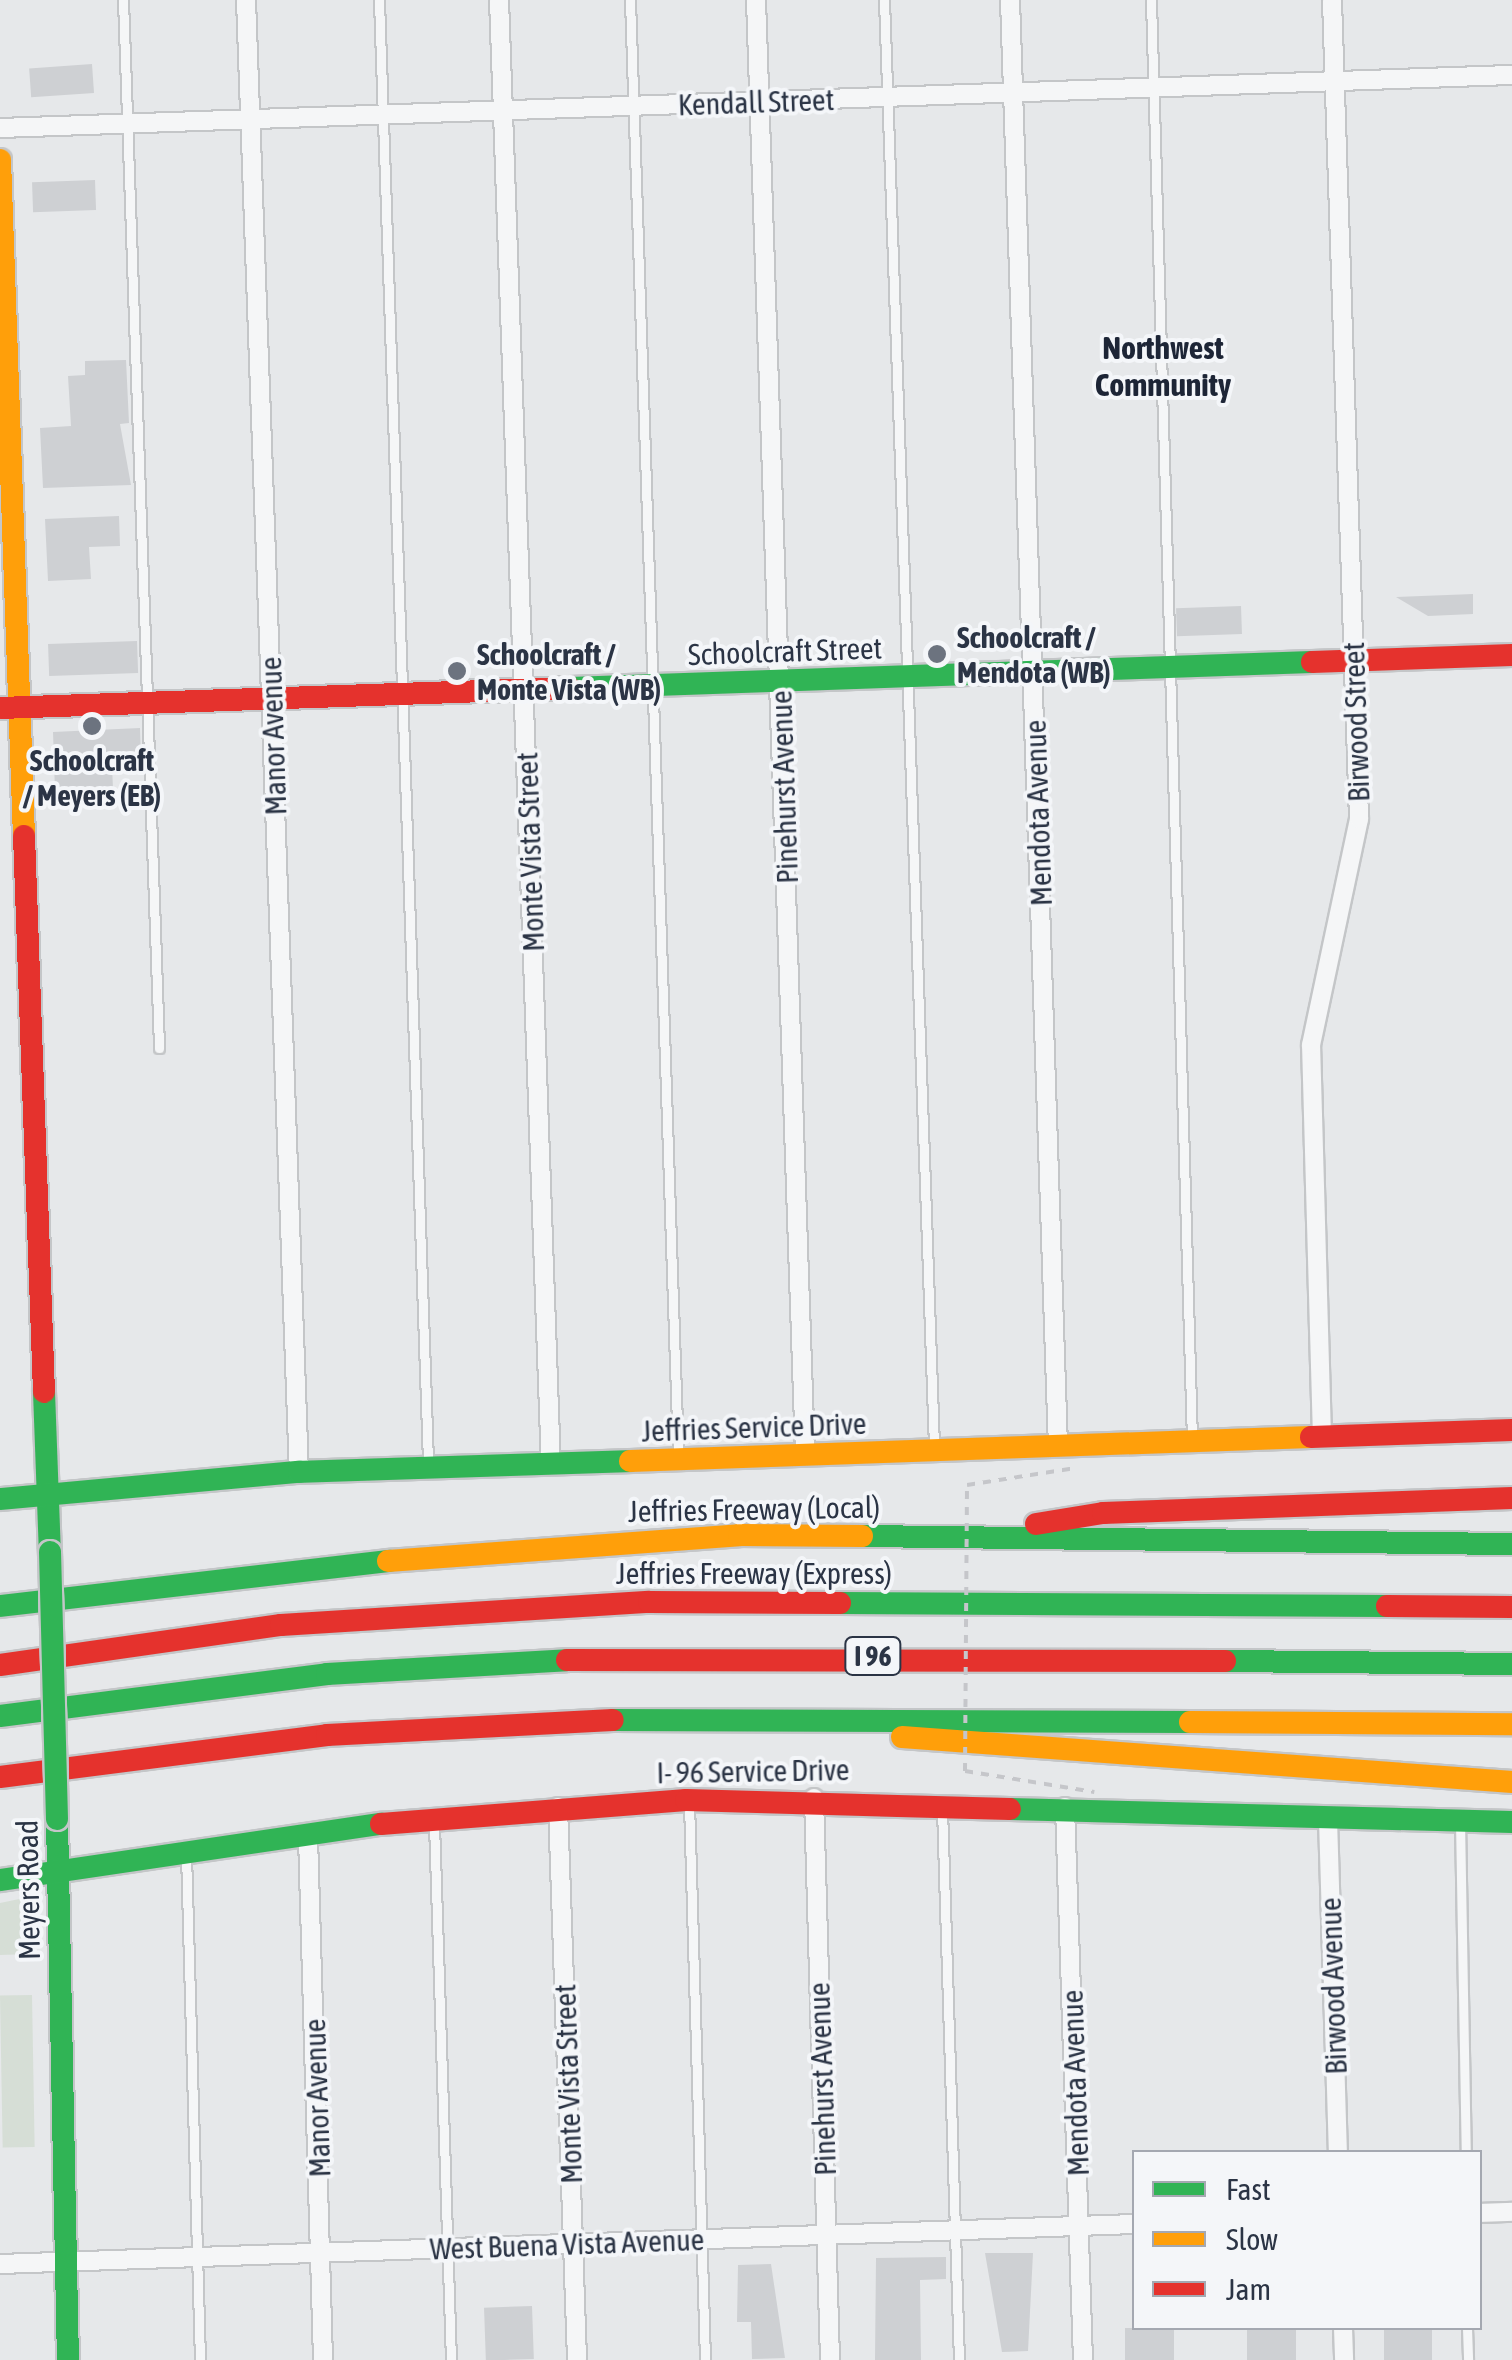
<!DOCTYPE html>
<html>
<head>
<meta charset="utf-8">
<style>
  body { margin:0 }
  #map { position:relative; width:1512px; height:2360px; overflow:hidden; background:#e6e8ea; font-family:"Asap Condensed",sans-serif }
  div>[style] { position:absolute }
  .green>* { inset:0; background:#d6ded6; transform-origin:0 0 }
  .building>* { inset:0; background:#ced0d3; transform-origin:0 0 }
  .path>* { height:4px; margin-top:-2px; transform-origin:0; background:repeating-linear-gradient(90deg,#c5c6ca 0 8px,transparent 0 16px) }
  .roads { filter:drop-shadow(2px 0 #c4c6c8) drop-shadow(-2px 0 #c4c6c8) drop-shadow(0 2px #c4c6c8) drop-shadow(0 -2px #c4c6c8) }
  .lane>* { height:9px; margin:-4.5px; padding:0 4.5px; transform-origin:4.5px; border-radius:4.5px; background:#f5f6f7 }
  .street>* { height:18px; margin:-9px; padding:0 9px; transform-origin:9px; border-radius:9px; background:#f5f6f7 }
  .fast>* { height:22px; margin:-11px; padding:0 11px; transform-origin:11px; border-radius:11px; background:#30b455 }
  .slow>* { height:22px; margin:-11px; padding:0 11px; transform-origin:11px; border-radius:11px; background:#ff9f0a }
  .jam>* { height:22px; margin:-11px; padding:0 11px; transform-origin:11px; border-radius:11px; background:#e5322d }
  .path-bridge>* { height:4px; margin-top:-2px; transform-origin:0; background:repeating-linear-gradient(90deg,#c5c6ca 0 8px,transparent 0 16px) }
  .bridges { filter:drop-shadow(2px 0 #c4c6c8) drop-shadow(-2px 0 #c4c6c8) drop-shadow(0 2px #c4c6c8) drop-shadow(0 -2px #c4c6c8) }
  .fast-bridge>* { height:22px; margin:-11px; padding:0 11px; transform-origin:11px; border-radius:11px; background:#30b455 }
  .dots>* { width:28px; height:28px; translate:-50% -50%; box-sizing:border-box; border:5px solid #f4f6f9; border-radius:50% }
  span { translate:-50% -50%; white-space:nowrap; text-align:center; line-height:1.15; -webkit-text-stroke:8px #f4f6f9; paint-order:stroke }
  .shield-label span { padding:2px 8px; background:#f4f6f9; border:2px solid; border-radius:8px; -webkit-text-stroke-width:0 }
  .shield-label { font-size:28px; color:#2b3445; font-weight:700 }
  .street-label { font-size:30px; color:#2b3445 }
  .poi-label { font-size:30px; color:#2b3445; font-weight:700 }
  .left { translate:0 -50%; text-align:left }
  .neighbourhood-label { font-size:32px; color:#1d2536; font-weight:700 }
  .legend { position:absolute; left:1132px; top:2150px; width:350px; height:180px; box-sizing:border-box; background:#f4f6f9; border:2px solid #a4a8b1; margin:0; padding:12px 18px; list-style:none; font-size:30px; color:#2b3445 }
  .legend li { display:flex; align-items:center; gap:20px; height:50px }
  .legend b { width:50px; border:2px solid #a4a8b1 }
</style>
</head>
<body>
<div id="map">
  <div class="green">
    <i style="clip-path:polygon(29px 1897px,31px 1954px,0 1955px,0 1903px)"></i>
    <i style="left:32px;top:1995px;width:152px;height:32px;rotate:89deg"></i>
  </div>
  <div class="building">
    <i style="left:92px;top:64px;width:29px;height:63px;rotate:86deg"></i>
    <i style="left:95px;top:180px;width:30px;height:63px;rotate:88deg"></i>
    <i style="clip-path:polygon(126px 360px,129px 423px,120px 424px,131px 485px,43px 488px,40px 428px,71px 426px,68px 376px,85px 375px,85px 361px)"></i>
    <i style="clip-path:polygon(119px 516px,120px 546px,89px 547px,91px 579px,48px 581px,45px 519px)"></i>
    <i style="clip-path:polygon(1473px 594px,1473px 614px,1428px 616px,1396px 597px)"></i>
    <i style="left:1241px;top:606px;width:28px;height:65px;rotate:88deg"></i>
    <i style="left:137px;top:641px;width:32px;height:89px;rotate:88deg"></i>
    <i style="clip-path:polygon(140px 728px,141px 764px,112px 765px,113px 789px,55px 791px,53px 732px)"></i>
    <i style="clip-path:polygon(985px 2253px,1033px 2253px,1028px 2351px,1002px 2352px)"></i>
    <i style="clip-path:polygon(946px 2257px,946px 2279px,920px 2280px,921px 2360px,875px 2360px,876px 2258px)"></i>
    <i style="clip-path:polygon(771px 2264px,785px 2358px,752px 2359px,751px 2322px,737px 2322px,738px 2265px)"></i>
    <i style="left:532px;top:2306px;width:53px;height:48px;rotate:88deg"></i>
    <i style="left:1125px;top:2328px;width:49px;height:32px"></i>
    <i style="left:1247px;top:2328px;width:49px;height:32px"></i>
    <i style="left:1384px;top:2328px;width:48px;height:32px"></i>
  </div>
  <div class="path">
    <i style="left:967px;top:1485px;width:110px;rotate:-8.9deg"></i>
    <i style="left:965px;top:1771px;width:131px;rotate:9.2deg"></i>
  </div>
  <div class="roads">
    <div class="lane">
      <i style="left:123px;top:0;width:1049px;rotate:88.03deg"></i>
      <i style="left:379px;top:0;width:1466px;rotate:88.08deg"></i>
      <i style="left:630px;top:0;width:1457px;rotate:88.11deg"></i>
      <i style="left:884px;top:0;width:1448px;rotate:88.02deg"></i>
      <i style="left:1151px;top:0;width:1442px;rotate:88.37deg"></i>
      <i style="left:689px;top:1802px;width:558px;rotate:88.36deg"></i>
      <i style="left:942px;top:1808px;width:552px;rotate:88.24deg"></i>
      <i style="left:1460px;top:1821px;width:331px;rotate:89deg"></i>
      <i style="left:434px;top:1823px;width:537px;rotate:88.19deg"></i>
      <i style="left:186px;top:1853px;width:507px;rotate:88.42deg"></i>
      <i style="left:1467px;top:2328px;width:32px;rotate:88deg"></i>
    </div>
    <div class="street">
      <i style="left:246px;top:0;width:1473px;rotate:87.94deg"></i>
      <i style="left:499px;top:0;width:1465px;rotate:87.97deg"></i>
      <i style="left:756px;top:0;width:1456px;rotate:88.07deg"></i>
      <i style="left:1010px;top:0;width:1447px;rotate:88.1deg"></i>
      <i style="left:0;top:128px;width:1513px;rotate:-2.01deg"></i>
      <i style="left:1322px;top:1437px;width:392px;rotate:-91.6deg"></i>
      <i style="left:1311px;top:1045px;width:231px;rotate:-78deg"></i>
      <i style="left:1359px;top:819px;width:819px;rotate:-91.89deg"></i>
      <i style="left:814px;top:1798px;width:562px;rotate:88.37deg"></i>
      <i style="left:558px;top:1807px;width:553px;rotate:88.03deg"></i>
      <i style="left:1065px;top:1807px;width:553px;rotate:88.14deg"></i>
      <i style="left:1328px;top:1819px;width:333px;rotate:88.3deg"></i>
      <i style="left:308px;top:1836px;width:524px;rotate:88.36deg"></i>
      <i style="left:1480px;top:2213px;width:32px;rotate:-2deg"></i>
      <i style="left:0;top:2264px;width:1135px;rotate:-2.02deg"></i>
      <i style="left:1343px;top:2328px;width:32px;rotate:88deg"></i>
    </div>
    <div class="fast">
      <i style="left:570px;top:688px;width:742px;rotate:-2.01deg"></i>
      <i style="left:44px;top:1392px;width:160px;rotate:87.9deg"></i>
      <i style="left:0;top:1499px;width:300px;rotate:-5.2deg"></i>
      <i style="left:299px;top:1472px;width:331px;rotate:-1.9deg"></i>
      <i style="left:862px;top:1536px;width:650px;rotate:0.71deg"></i>
      <i style="left:840px;top:1603px;width:547px;rotate:0.31deg"></i>
      <i style="left:0;top:1606px;width:391px;rotate:-6.6deg"></i>
      <i style="left:1225px;top:1661px;width:287px;rotate:0.6deg"></i>
      <i style="left:0;top:1716px;width:330px;rotate:-7.3deg"></i>
      <i style="left:327px;top:1674px;width:240px;rotate:-3.3deg"></i>
      <i style="left:613px;top:1720px;width:577px;rotate:0.2deg"></i>
      <i style="left:1010px;top:1809px;width:502px;rotate:1.48deg"></i>
      <i style="left:57px;top:1819px;width:541px;rotate:88.84deg"></i>
      <i style="left:0;top:1880px;width:385px;rotate:-8.4deg"></i>
    </div>
    <div class="slow">
      <i style="left:0;top:160px;width:676px;rotate:87.97deg"></i>
      <i style="left:630px;top:1461px;width:681px;rotate:-2.02deg"></i>
      <i style="left:388px;top:1561px;width:352px;rotate:-4.2deg"></i>
      <i style="left:739px;top:1535px;width:123px;rotate:0.5deg"></i>
      <i style="left:1190px;top:1722px;width:322px;rotate:0.4deg"></i>
      <i style="left:902px;top:1737px;width:612px;rotate:4.22deg"></i>
    </div>
    <div class="jam">
      <i style="left:1312px;top:662px;width:200px;rotate:-2deg"></i>
      <i style="left:0;top:708px;width:570px;rotate:-2.01deg"></i>
      <i style="left:24px;top:836px;width:556px;rotate:87.94deg"></i>
      <i style="left:1311px;top:1437px;width:201px;rotate:-2deg"></i>
      <i style="left:1036px;top:1524px;width:68px;rotate:-9.3deg"></i>
      <i style="left:1103px;top:1513px;width:409px;rotate:-2.1deg"></i>
      <i style="left:1387px;top:1606px;width:125px;rotate:0.5deg"></i>
      <i style="left:567px;top:1660px;width:658px;rotate:0.09deg"></i>
      <i style="left:0;top:1665px;width:284px;rotate:-8.1deg"></i>
      <i style="left:281px;top:1625px;width:369px;rotate:-3.6deg"></i>
      <i style="left:649px;top:1602px;width:191px;rotate:0.3deg"></i>
      <i style="left:0;top:1777px;width:330px;rotate:-7.3deg"></i>
      <i style="left:327px;top:1735px;width:286px;rotate:-3deg"></i>
      <i style="left:381px;top:1824px;width:306px;rotate:-4.5deg"></i>
      <i style="left:686px;top:1800px;width:324px;rotate:1.6deg"></i>
    </div>
  </div>
  <div class="path-bridge">
    <i style="left:965px;top:1771px;width:286px;rotate:-89.6deg"></i>
  </div>
  <div class="bridges">
    <div class="fast-bridge">
      <i style="left:50px;top:1552px;width:267px;rotate:88.5deg"></i>
    </div>
  </div>
  <div class="dots">
    <i style="left:937px;top:654px;background:#6c737f"></i>
    <i style="left:457px;top:671px;background:#6c737f"></i>
    <i style="left:92px;top:726px;background:#6c737f"></i>
  </div>
  <div class="shield-label">
    <span style="left:873px;top:1656px">I 96</span>
  </div>
  <div class="street-label">
    <span style="left:756px;top:102px;rotate:-2deg">Kendall Street</span>
    <span style="left:785px;top:651px;rotate:-2deg">Schoolcraft Street</span>
    <span style="left:1356px;top:722px;rotate:-92deg">Birwood Street</span>
    <span style="left:273px;top:736px;rotate:-92deg">Manor Avenue</span>
    <span style="left:784px;top:787px;rotate:-92deg">Pinehurst Avenue</span>
    <span style="left:1038px;top:813px;rotate:-92deg">Mendota Avenue</span>
    <span style="left:530px;top:852px;rotate:-92deg">Monte Vista Street</span>
    <span style="left:754px;top:1427px;rotate:-2deg">Jeffries Service Drive</span>
    <span style="left:754px;top:1509px;rotate:-1deg">Jeffries Freeway (Local)</span>
    <span style="left:754px;top:1573px">Jeffries Freeway (Express)</span>
    <span style="left:753px;top:1771px;rotate:-1deg">I- 96 Service Drive</span>
    <span style="left:28px;top:1890px;rotate:-91deg">Meyers Road</span>
    <span style="left:1333px;top:1986px;rotate:-92deg">Birwood Avenue</span>
    <span style="left:822px;top:2079px;rotate:-92deg">Pinehurst Avenue</span>
    <span style="left:1075px;top:2083px;rotate:-92deg">Mendota Avenue</span>
    <span style="left:568px;top:2084px;rotate:-92deg">Monte Vista Street</span>
    <span style="left:317px;top:2098px;rotate:-92deg">Manor Avenue</span>
    <span style="left:567px;top:2244px;rotate:-2deg">West Buena Vista Avenue</span>
  </div>
  <div class="poi-label">
    <span class="left" style="left:957px;top:654px">Schoolcraft /<br>Mendota (WB)</span>
    <span class="left" style="left:477px;top:671px">Schoolcraft /<br>Monte Vista (WB)</span>
    <span style="left:92px;top:777px">Schoolcraft<br>/ Meyers (EB)</span>
  </div>
  <div class="neighbourhood-label">
    <span style="left:1163px;top:367px">Northwest<br>Community</span>
  </div>
  <ul class="legend">
  <li><b style="height:12px;background:#30b455"></b>Fast</li>
  <li><b style="height:12px;background:#ff9f0a"></b>Slow</li>
  <li><b style="height:12px;background:#e5322d"></b>Jam</li>
  </ul>
</div>
</body>
</html>
